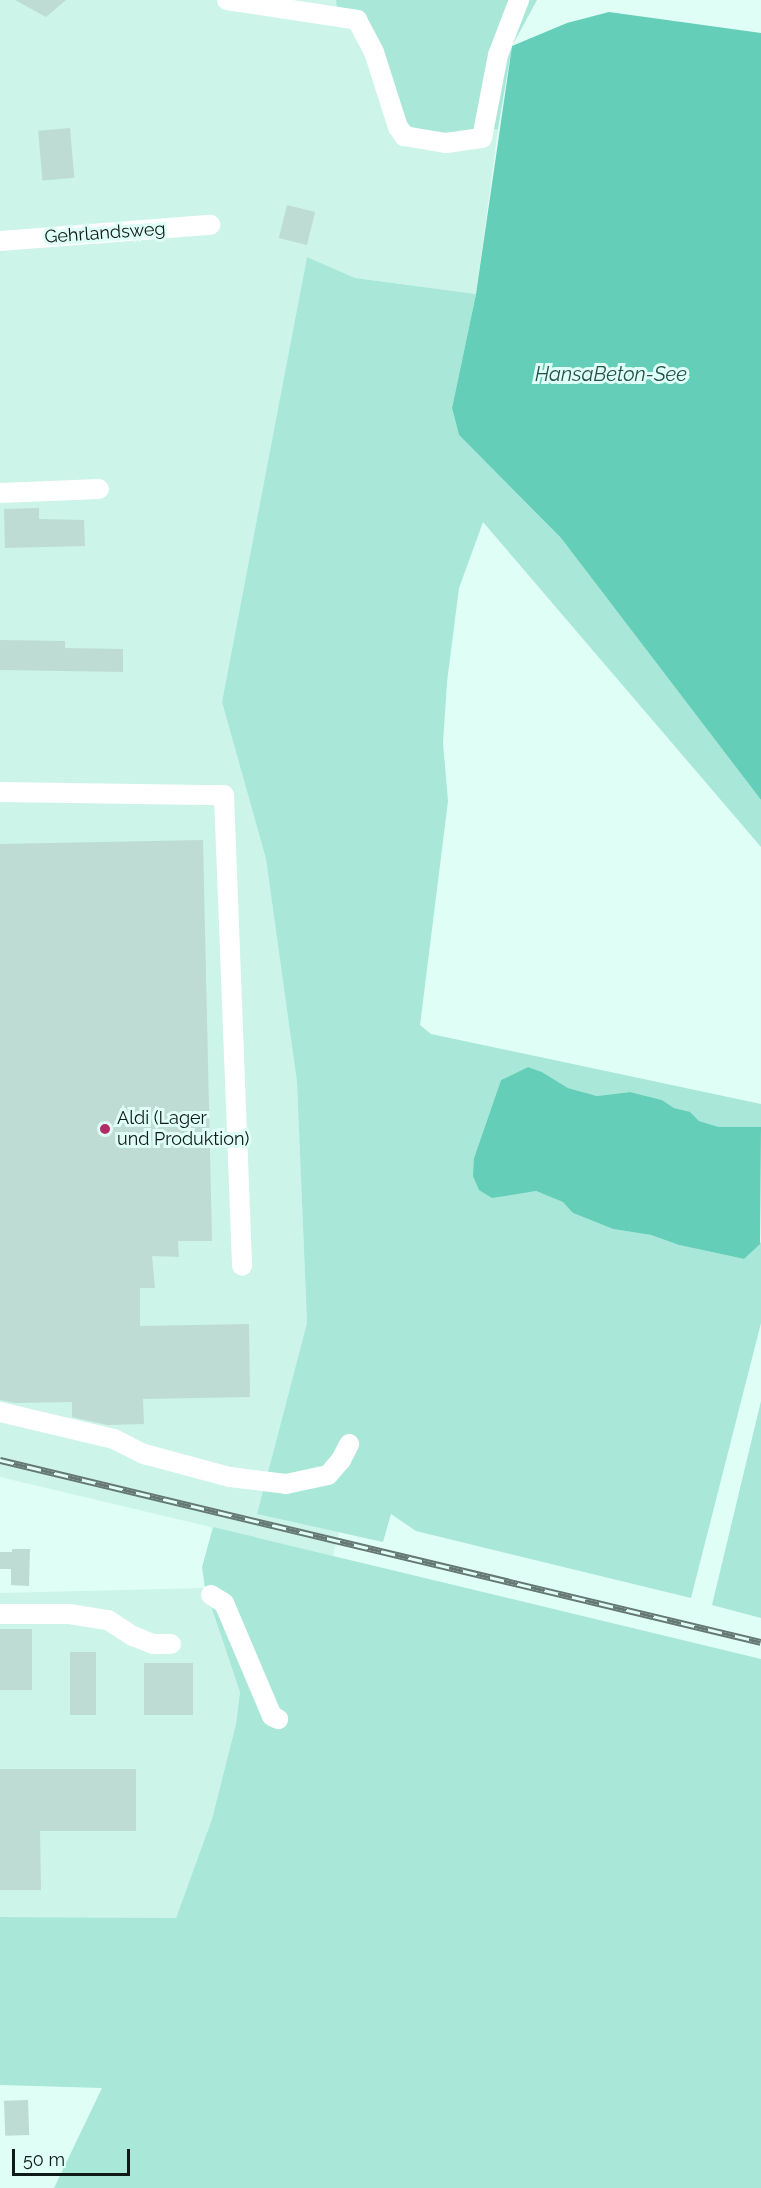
<!DOCTYPE html>
<html>
<head>
<meta charset="utf-8">
<style>
  body { margin:0 }
  #map { position:relative; width:761px; height:2188px; overflow:hidden; background:#dffef6; font-family:Raleway,sans-serif }
  div>[style] { position:absolute }
  .built>* { inset:0; background:#ccf4e9 }
  .green>* { inset:0; background:#a9e7d8 }
  .water>* { inset:0; background:#64ceb8 }
  .building>* { inset:0; background:#bedcd4; transform-origin:0 0 }
  .minor>* { height:20px; margin:-10px; padding:0 10px; transform-origin:10px; border-radius:10px; background:#fff }
  .rail>* { height:7px; margin-top:-3.5px; transform-origin:0; background:repeating-linear-gradient(90deg,#dffef6 0 14px,#657873 0 28px); box-sizing:border-box; border-block:2px solid #657873 }
  .dots>* { width:16px; height:16px; translate:-50% -50%; box-sizing:border-box; border:3px solid #dffef6; border-radius:50% }
  span { translate:-50% -50%; white-space:nowrap; text-align:center; line-height:1.15; -webkit-text-stroke:6px #dffef6; paint-order:stroke }
  .street-label { font-size:18px; color:#0f1a17 }
  .poi-label { font-size:18px; color:#0f1a17 }
  .left { translate:0 -50%; text-align:left }
  .water-label { font-size:20px; color:#245248; font-style:italic }
  .scale { position:absolute; left:12px; top:2149px; width:118px; height:27px; box-sizing:border-box; border:3px solid #0f1a17; border-top:0; padding-left:8px; font-size:18px; line-height:21px; white-space:nowrap; color:#0f1a17; -webkit-text-stroke:4px #dffef6; paint-order:stroke }
</style>
</head>
<body>
<div id="map">
  <div class="built">
    <i style="clip-path:polygon(0 0,336px 0,337px 10px,432px 134px,498px 129px,476px 294px,355px 278px,307px 257px,222px 702px,266px 859px,297px 1082px,307px 1323px,257px 1514px,339px 1532px,333px 1556px,0 1477px)"></i>
    <i style="clip-path:polygon(205px 1588px,240px 1691px,236px 1724px,212px 1819px,176px 1918px,0 1917px,0 1593px)"></i>
  </div>
  <div class="green">
    <i style="clip-path:polygon(336px 0,537px 0,512px 46px,498px 129px,432px 134px,412px 127px,399px 116px,376px 38px,337px 10px)"></i>
    <i style="clip-path:polygon(307px 257px,355px 278px,476px 294px,452px 408px,459px 435px,561px 538px,761px 800px,761px 847px,483px 522px,459px 588px,447px 682px,443px 743px,448px 801px,420px 1025px,431px 1034px,761px 1104px,761px 1127px,719px 1127px,699px 1121px,690px 1113px,674px 1108px,662px 1100px,630px 1092px,597px 1096px,568px 1088px,542px 1072px,528px 1067px,501px 1080px,474px 1158px,518px 1193px,536px 1191px,564px 1202px,573px 1213px,613px 1229px,651px 1235px,679px 1245px,744px 1259px,761px 1242px,761px 1323px,691px 1598px,416px 1531px,391px 1514px,383px 1542px,257px 1514px,307px 1323px,297px 1082px,266px 859px,222px 702px)"></i>
    <i style="clip-path:polygon(761px 1401px,761px 1618px,712px 1605px)"></i>
    <i style="clip-path:polygon(213px 1527px,761px 1659px,761px 2188px,54px 2188px,102px 2088px,0 2085px,0 1917px,176px 1918px,212px 1819px,236px 1724px,240px 1692px,205px 1588px,202px 1567px)"></i>
  </div>
  <div class="water">
    <i style="clip-path:polygon(609px 12px,761px 33px,761px 800px,561px 538px,459px 435px,452px 408px,476px 294px,512px 46px,567px 23px)"></i>
    <i style="clip-path:polygon(528px 1067px,542px 1072px,568px 1088px,597px 1096px,630px 1092px,662px 1100px,674px 1108px,690px 1112px,699px 1121px,719px 1127px,761px 1127px,760px 1244px,744px 1259px,679px 1245px,651px 1235px,613px 1229px,573px 1213px,563px 1202px,536px 1191px,492px 1198px,479px 1190px,473px 1176px,474px 1158px,501px 1080px)"></i>
  </div>
  <div class="building">
    <i style="clip-path:polygon(15px 0,66px 0,46px 17px)"></i>
    <i style="left:70px;top:128px;width:50px;height:32px;rotate:85deg"></i>
    <i style="left:287px;top:205px;width:29px;height:34px;rotate:14deg"></i>
    <i style="clip-path:polygon(39px 508px,39px 519px,84px 520px,85px 546px,5px 548px,4px 509px)"></i>
    <i style="clip-path:polygon(0 640px,65px 641px,65px 648px,123px 649px,123px 672px,0 670px)"></i>
    <i style="clip-path:polygon(203px 840px,212px 1241px,178px 1241px,179px 1257px,152px 1256px,155px 1288px,140px 1288px,140px 1326px,249px 1324px,250px 1397px,143px 1399px,144px 1424px,107px 1425px,72px 1417px,72px 1402px,15px 1403px,0 1400px,0 844px)"></i>
    <i style="clip-path:polygon(12px 1549px,30px 1549px,29px 1586px,11px 1585px,11px 1569px,0 1569px,0 1552px,12px 1552px)"></i>
    <i style="left:32px;top:1629px;width:61px;height:32px;rotate:90deg"></i>
    <i style="left:70px;top:1652px;width:26px;height:63px"></i>
    <i style="left:144px;top:1663px;width:49px;height:52px"></i>
    <i style="clip-path:polygon(0 1769px,136px 1769px,136px 1831px,40px 1831px,41px 1890px,0 1890px)"></i>
    <i style="left:28px;top:2100px;width:35px;height:24px;rotate:88deg"></i>
  </div>
  <div class="minor">
    <i style="left:227px;top:0;width:132px;rotate:8.7deg"></i>
    <i style="left:357px;top:20px;width:36px;rotate:62deg"></i>
    <i style="left:374px;top:52px;width:79px;rotate:72.3deg"></i>
    <i style="left:398px;top:127px;width:11px;rotate:56deg"></i>
    <i style="left:404px;top:136px;width:43px;rotate:9.5deg"></i>
    <i style="left:446px;top:143px;width:36px;rotate:-8deg"></i>
    <i style="left:482px;top:138px;width:85px;rotate:-79.1deg"></i>
    <i style="left:498px;top:55px;width:59px;rotate:-69.1deg"></i>
    <i style="left:0;top:241px;width:211px;rotate:-4.4deg"></i>
    <i style="left:0;top:493px;width:99px;rotate:-2.3deg"></i>
    <i style="left:0;top:792px;width:224px;rotate:0.8deg"></i>
    <i style="left:224px;top:795px;width:471px;rotate:87.8deg"></i>
    <i style="left:0;top:1412px;width:117px;rotate:13.3deg"></i>
    <i style="left:114px;top:1439px;width:34px;rotate:27deg"></i>
    <i style="left:144px;top:1454px;width:89px;rotate:15deg"></i>
    <i style="left:230px;top:1477px;width:56px;rotate:7.1deg"></i>
    <i style="left:286px;top:1484px;width:43px;rotate:-12.1deg"></i>
    <i style="left:328px;top:1475px;width:20px;rotate:-49deg"></i>
    <i style="left:341px;top:1460px;width:18px;rotate:-63deg"></i>
    <i style="left:211px;top:1595px;width:15px;rotate:32deg"></i>
    <i style="left:224px;top:1603px;width:123px;rotate:67deg"></i>
    <i style="left:272px;top:1716px;width:7px;rotate:27deg"></i>
    <i style="left:0;top:1614px;width:69px"></i>
    <i style="left:69px;top:1614px;width:39px;rotate:9deg"></i>
    <i style="left:108px;top:1620px;width:30px;rotate:33deg"></i>
    <i style="left:133px;top:1636px;width:22px;rotate:22deg"></i>
    <i style="left:153px;top:1644px;width:18px"></i>
  </div>
  <div class="rail">
    <i style="left:0;top:1460px;width:782px;rotate:13.45deg"></i>
  </div>
  <div class="dots">
    <i style="left:105px;top:1129px;background:#b32a68"></i>
  </div>
  <div class="street-label">
    <span style="left:105px;top:233px;rotate:-4deg">Gehrlandsweg</span>
  </div>
  <div class="poi-label">
    <span class="left" style="left:117px;top:1129px">Aldi (Lager<br>und Produktion)</span>
  </div>
  <div class="water-label">
    <span style="left:611px;top:374px">HansaBeton-See</span>
  </div>
  <div class="scale">50 m</div>
</div>
</body>
</html>
